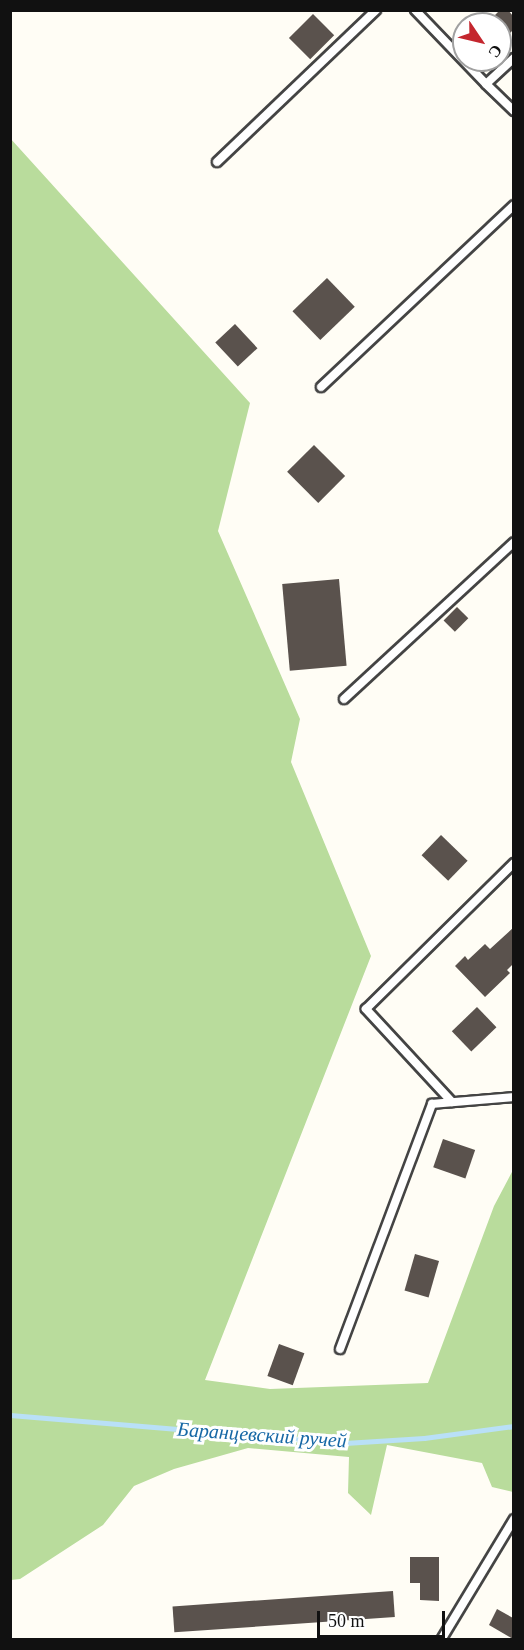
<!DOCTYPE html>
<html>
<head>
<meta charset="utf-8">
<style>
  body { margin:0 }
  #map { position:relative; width:524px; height:1650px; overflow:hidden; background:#fffdf5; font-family:"Times New Roman",serif }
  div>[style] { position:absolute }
  .forest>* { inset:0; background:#b9dc9c }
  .stream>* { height:5px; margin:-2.5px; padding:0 2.5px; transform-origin:2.5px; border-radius:2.5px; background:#b9e0f7 }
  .building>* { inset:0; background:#5a524d; transform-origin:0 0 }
  .roads { filter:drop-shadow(2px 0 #444) drop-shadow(-2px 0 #444) drop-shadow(0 2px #444) drop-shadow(0 -2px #444) }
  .lane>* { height:8px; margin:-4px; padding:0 4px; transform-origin:4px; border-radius:4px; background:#fff }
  span { translate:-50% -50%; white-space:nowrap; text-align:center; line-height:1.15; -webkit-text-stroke:6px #fff; paint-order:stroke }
  .water-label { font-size:20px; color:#1768a6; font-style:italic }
  .frame { position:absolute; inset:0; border:12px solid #111; pointer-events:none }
  .north { position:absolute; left:452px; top:12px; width:60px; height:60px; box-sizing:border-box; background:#fff; border:2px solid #a0a0a0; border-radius:50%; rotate:125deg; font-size:16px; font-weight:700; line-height:24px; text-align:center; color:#111 }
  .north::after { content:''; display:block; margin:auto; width:21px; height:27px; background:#c4262e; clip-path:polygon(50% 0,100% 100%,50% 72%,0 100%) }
  .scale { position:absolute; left:317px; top:1611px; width:128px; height:27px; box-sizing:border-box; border:3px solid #111; border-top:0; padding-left:8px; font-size:18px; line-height:21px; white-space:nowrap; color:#111; -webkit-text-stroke:4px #fff; paint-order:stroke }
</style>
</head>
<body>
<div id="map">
  <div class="forest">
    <i style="clip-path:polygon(10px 138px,250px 403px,218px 531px,300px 719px,291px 762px,371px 956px,205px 1380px,270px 1389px,428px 1383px,494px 1206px,513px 1170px,513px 1492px,492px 1487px,482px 1463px,387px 1445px,371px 1515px,348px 1493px,349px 1457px,248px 1448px,174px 1469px,134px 1486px,103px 1525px,20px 1579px,11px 1580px)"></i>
  </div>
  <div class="stream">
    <i style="left:10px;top:1415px;width:336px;rotate:4.8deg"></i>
    <i style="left:345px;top:1443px;width:79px;rotate:-3.6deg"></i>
    <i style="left:424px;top:1438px;width:91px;rotate:-7.6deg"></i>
  </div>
  <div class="building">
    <i style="clip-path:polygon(500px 10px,508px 10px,513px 16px,513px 30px,500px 43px,500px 24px,486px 24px)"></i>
    <i style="left:313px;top:14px;width:30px;height:34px;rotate:45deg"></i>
    <i style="left:327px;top:278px;width:40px;height:48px;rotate:46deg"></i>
    <i style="left:235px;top:324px;width:33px;height:27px;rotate:47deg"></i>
    <i style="left:314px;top:445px;width:44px;height:38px;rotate:45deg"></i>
    <i style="left:339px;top:579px;width:87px;height:57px;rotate:85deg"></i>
    <i style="left:457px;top:607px;width:16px;height:19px;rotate:45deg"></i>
    <i style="left:441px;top:835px;width:37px;height:28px;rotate:44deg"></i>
    <i style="clip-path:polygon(513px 928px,513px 964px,507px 970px,510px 973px,485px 997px,455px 966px,465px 956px,468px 960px,485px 944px,490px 949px)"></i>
    <i style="left:477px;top:1007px;width:28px;height:35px;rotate:46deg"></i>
    <i style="left:443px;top:1139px;width:34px;height:30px;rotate:19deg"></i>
    <i style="left:415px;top:1254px;width:25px;height:38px;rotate:16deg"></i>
    <i style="left:279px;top:1344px;width:27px;height:34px;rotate:20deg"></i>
    <i style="clip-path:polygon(410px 1557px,439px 1557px,439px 1601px,420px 1600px,420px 1583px,410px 1583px)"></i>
    <i style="left:393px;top:1591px;width:26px;height:221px;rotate:86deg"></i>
    <i style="clip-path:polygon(497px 1609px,513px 1618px,513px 1639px,489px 1625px)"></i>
  </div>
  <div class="roads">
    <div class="lane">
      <i style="left:415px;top:10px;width:103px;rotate:46.2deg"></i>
      <i style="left:514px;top:58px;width:38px;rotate:137deg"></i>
      <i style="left:486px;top:84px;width:39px;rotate:44deg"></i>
      <i style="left:217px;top:162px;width:220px;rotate:-43.7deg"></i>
      <i style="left:321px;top:387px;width:265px;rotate:-43.3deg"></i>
      <i style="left:344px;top:699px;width:231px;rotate:-42.7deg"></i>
      <i style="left:452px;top:1102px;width:127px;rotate:-132.8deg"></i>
      <i style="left:366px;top:1009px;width:208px;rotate:-44.6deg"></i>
      <i style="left:340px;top:1349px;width:262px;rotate:-69.4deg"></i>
      <i style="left:432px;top:1104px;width:82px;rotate:-4.9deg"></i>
      <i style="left:441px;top:1640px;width:141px;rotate:-58.9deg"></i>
    </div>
  </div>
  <div class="water-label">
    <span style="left:262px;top:1435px;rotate:4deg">Баранцевский ручей</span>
  </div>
  <div class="frame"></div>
  <div class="north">С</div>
  <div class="scale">50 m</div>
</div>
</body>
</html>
